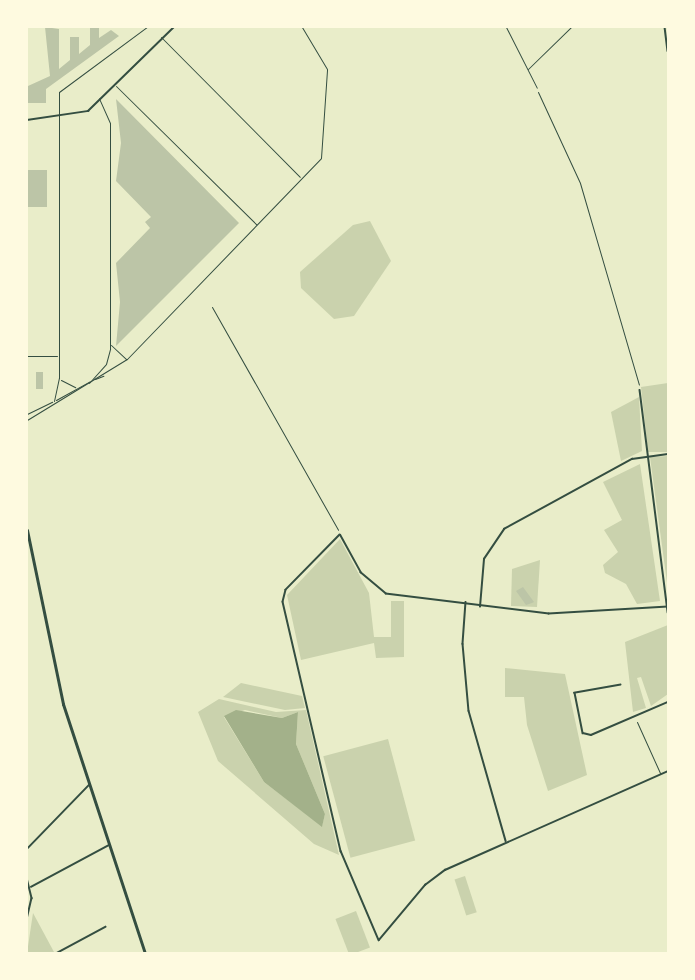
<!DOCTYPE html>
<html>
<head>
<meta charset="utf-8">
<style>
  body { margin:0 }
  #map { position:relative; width:695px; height:980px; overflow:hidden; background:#e9edc9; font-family:Overpass,sans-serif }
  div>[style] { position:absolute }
  .green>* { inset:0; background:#cad2ad; transform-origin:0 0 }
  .water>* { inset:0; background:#a3b18a }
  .building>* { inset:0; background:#bcc5a7; transform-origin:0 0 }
  .path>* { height:1px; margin:-0.5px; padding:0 0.5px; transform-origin:0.5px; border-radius:0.5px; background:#344e41 }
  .service>* { height:1px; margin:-0.5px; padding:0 0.5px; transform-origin:0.5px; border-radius:0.5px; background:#344e41 }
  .minor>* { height:1.5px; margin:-0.75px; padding:0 0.75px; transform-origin:0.75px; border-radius:0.75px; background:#344e41 }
  .primary>* { height:3px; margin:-1.5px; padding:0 1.5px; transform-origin:1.5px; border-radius:1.5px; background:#344e41 }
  span { translate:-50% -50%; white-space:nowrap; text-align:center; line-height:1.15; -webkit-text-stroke:5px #fefae0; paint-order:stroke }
  .frame { position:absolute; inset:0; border:28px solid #fefae0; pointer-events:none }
</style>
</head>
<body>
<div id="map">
  <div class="green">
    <i style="clip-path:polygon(370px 221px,391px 261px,354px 316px,334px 319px,301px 288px,300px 272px,353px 225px)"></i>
    <i style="clip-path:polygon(668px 383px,668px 452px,648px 452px,641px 387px)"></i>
    <i style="clip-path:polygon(639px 397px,642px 451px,621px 461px,611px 412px)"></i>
    <i style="clip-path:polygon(668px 456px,668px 590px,650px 457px)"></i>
    <i style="clip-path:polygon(640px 464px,660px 601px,637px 604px,626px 584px,605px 573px,603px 565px,618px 552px,604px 530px,622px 520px,603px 482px)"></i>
    <i style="clip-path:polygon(340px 539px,369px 593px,374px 637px,391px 637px,391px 601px,404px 601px,404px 657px,376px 658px,374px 643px,301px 660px,287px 595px)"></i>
    <i style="clip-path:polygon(540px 560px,537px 607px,511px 606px,512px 569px)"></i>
    <i style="clip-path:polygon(668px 625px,668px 694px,651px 706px,641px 677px,637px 678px,646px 708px,633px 712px,625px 642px)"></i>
    <i style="clip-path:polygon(505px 668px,565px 674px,587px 775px,548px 791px,527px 725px,524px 697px,505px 697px)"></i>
    <i style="clip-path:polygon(241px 683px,302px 696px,305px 708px,285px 710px,223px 697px)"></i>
    <i style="clip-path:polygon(evenodd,219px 699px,276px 712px,306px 710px,339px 855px,314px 844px,218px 761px,198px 712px,219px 699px,245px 710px,282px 718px,298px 712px,296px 744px,325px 814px,322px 826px,264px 782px,224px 717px,245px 710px)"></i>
    <i style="left:388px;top:739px;width:105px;height:67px;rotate:75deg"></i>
    <i style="left:465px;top:876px;width:38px;height:11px;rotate:72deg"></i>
    <i style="left:356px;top:911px;width:39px;height:22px;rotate:69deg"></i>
    <i style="clip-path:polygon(33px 913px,54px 952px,52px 953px,27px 953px)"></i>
  </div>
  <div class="water">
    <i style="clip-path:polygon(236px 710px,282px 718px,298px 712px,296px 744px,325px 814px,322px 827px,264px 782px,224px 716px)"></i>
  </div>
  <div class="building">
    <i style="clip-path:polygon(45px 27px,59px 29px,59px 69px,70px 60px,70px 37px,79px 37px,79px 54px,90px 45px,90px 27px,99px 27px,99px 38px,111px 30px,119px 36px,46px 89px,46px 103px,28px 103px,28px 86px,50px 76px)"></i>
    <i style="clip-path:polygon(116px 99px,239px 223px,116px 346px,120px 302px,116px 263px,150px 228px,145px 222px,151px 217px,116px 181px,121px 143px)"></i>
    <i style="left:27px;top:170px;width:20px;height:37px"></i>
    <i style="left:36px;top:372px;width:7px;height:17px"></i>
    <i style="clip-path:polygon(523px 587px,534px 602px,532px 603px,526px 605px,516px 591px)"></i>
  </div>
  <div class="path">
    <i style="left:538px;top:92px;width:100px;rotate:65.2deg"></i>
    <i style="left:580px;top:183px;width:210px;rotate:73.7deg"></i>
    <i style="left:212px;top:307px;width:256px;rotate:60.5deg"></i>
  </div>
  <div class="service">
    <i style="left:506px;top:27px;width:68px;rotate:63.1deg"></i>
    <i style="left:161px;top:37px;width:197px;rotate:45.2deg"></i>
    <i style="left:528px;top:69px;width:60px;rotate:-44.3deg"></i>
    <i style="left:116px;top:86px;width:197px;rotate:44.6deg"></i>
    <i style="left:111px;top:345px;width:21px;rotate:43deg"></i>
    <i style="left:27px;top:356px;width:30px"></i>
    <i style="left:95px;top:379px;width:9px;rotate:-21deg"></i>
    <i style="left:61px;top:380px;width:16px;rotate:27deg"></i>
    <i style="left:89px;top:383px;width:25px;rotate:-48deg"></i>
    <i style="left:106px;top:364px;width:16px;rotate:-75deg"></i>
    <i style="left:110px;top:349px;width:226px;rotate:-90deg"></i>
    <i style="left:110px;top:123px;width:27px;rotate:-114deg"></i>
    <i style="left:56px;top:400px;width:38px;rotate:-29deg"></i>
    <i style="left:54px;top:401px;width:24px;rotate:-78deg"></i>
    <i style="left:59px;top:378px;width:286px;rotate:-90deg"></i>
    <i style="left:59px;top:92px;width:109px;rotate:-36.5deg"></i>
    <i style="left:27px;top:414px;width:28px;rotate:-26deg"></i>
    <i style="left:27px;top:420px;width:117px;rotate:-31.4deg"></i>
    <i style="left:127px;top:359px;width:279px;rotate:-46deg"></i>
    <i style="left:321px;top:158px;width:89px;rotate:-86.1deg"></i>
    <i style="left:327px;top:69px;width:49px;rotate:-120.8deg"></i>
    <i style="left:637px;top:722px;width:56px;rotate:65.7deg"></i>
  </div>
  <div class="minor">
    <i style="left:665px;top:27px;width:24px;rotate:83deg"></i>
    <i style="left:27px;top:120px;width:62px;rotate:-8.4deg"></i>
    <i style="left:88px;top:111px;width:120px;rotate:-44.3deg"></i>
    <i style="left:640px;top:390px;width:224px;rotate:82.8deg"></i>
    <i style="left:466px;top:602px;width:42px;rotate:94.1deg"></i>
    <i style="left:463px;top:644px;width:67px;rotate:84.9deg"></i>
    <i style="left:469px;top:711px;width:135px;rotate:74.1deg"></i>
    <i style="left:480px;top:607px;width:48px;rotate:-85.2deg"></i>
    <i style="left:484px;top:559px;width:36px;rotate:-56deg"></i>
    <i style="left:504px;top:529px;width:146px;rotate:-28.7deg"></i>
    <i style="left:632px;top:459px;width:36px;rotate:-8deg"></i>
    <i style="left:668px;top:607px;width:119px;rotate:176.6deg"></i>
    <i style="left:549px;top:614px;width:164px;rotate:-173deg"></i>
    <i style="left:386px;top:594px;width:33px;rotate:-140deg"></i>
    <i style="left:361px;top:573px;width:43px;rotate:-118.9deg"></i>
    <i style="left:340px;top:535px;width:77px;rotate:134.5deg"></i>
    <i style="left:286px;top:590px;width:12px;rotate:104deg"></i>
    <i style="left:283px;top:602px;width:256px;rotate:76.9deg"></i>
    <i style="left:341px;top:851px;width:97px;rotate:66.9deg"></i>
    <i style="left:379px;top:940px;width:72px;rotate:-50.1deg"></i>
    <i style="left:425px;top:885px;width:25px;rotate:-37deg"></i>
    <i style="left:445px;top:870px;width:244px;rotate:-23.9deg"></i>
    <i style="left:621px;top:685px;width:47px;rotate:170.1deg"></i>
    <i style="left:575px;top:693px;width:41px;rotate:78.7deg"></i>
    <i style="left:583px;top:733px;width:8px;rotate:14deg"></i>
    <i style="left:591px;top:735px;width:84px;rotate:-23.2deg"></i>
    <i style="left:27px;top:849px;width:89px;rotate:-45.9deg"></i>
    <i style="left:27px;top:878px;width:21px;rotate:76deg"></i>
    <i style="left:32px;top:898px;width:22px;rotate:103deg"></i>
    <i style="left:31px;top:887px;width:89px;rotate:-28.3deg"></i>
    <i style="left:57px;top:953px;width:55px;rotate:-28.4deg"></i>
  </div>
  <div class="primary">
    <i style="left:27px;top:530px;width:178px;rotate:78.3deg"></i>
    <i style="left:63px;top:704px;width:262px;rotate:71.8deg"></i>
  </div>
  <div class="frame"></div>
</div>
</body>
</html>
